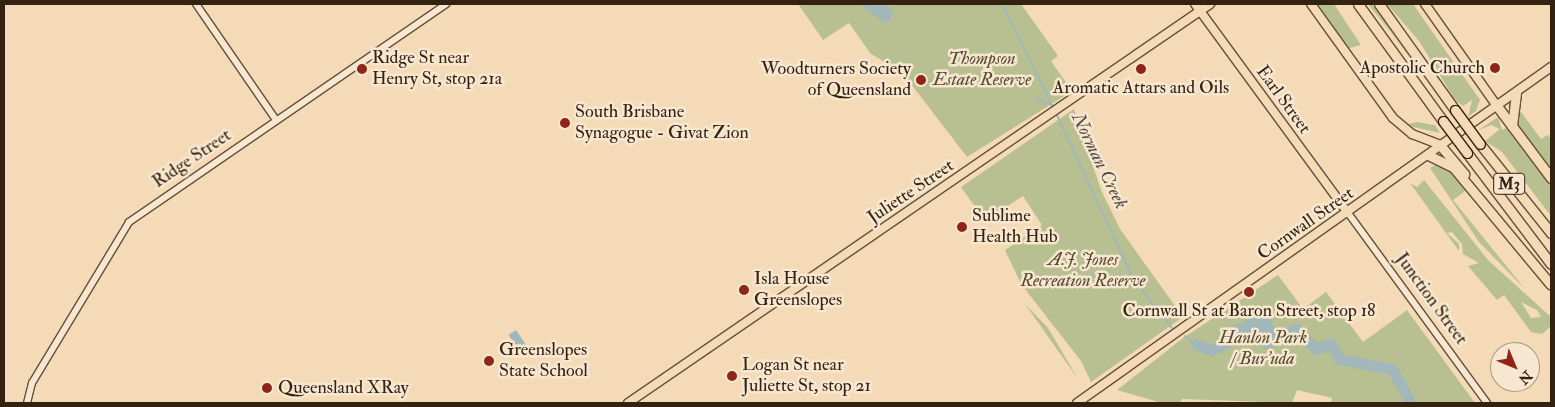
<!DOCTYPE html>
<html>
<head>
<meta charset="utf-8">
<style>
  body { margin:0 }
  #map { position:relative; width:1555px; height:407px; overflow:hidden; background:#f4dab6; font-family:"IM FELL Double Pica",serif }
  div>[style] { position:absolute }
  .green>* { inset:0; background:#b8c091 }
  .water>* { inset:0; background:#a2b7ba; transform-origin:0 0 }
  .stream>* { height:2px; margin:-1px; padding:0 1px; transform-origin:1px; border-radius:1px; background:#a2b7ba }
  .river>* { height:11px; margin:-5.5px; padding:0 5.5px; transform-origin:5.5px; border-radius:5.5px; background:#a2b7ba }
  .roads { filter:drop-shadow(1px 0 #63503a) drop-shadow(-1px 0 #63503a) drop-shadow(0 1px #63503a) drop-shadow(0 -1px #63503a) }
  .minor>* { height:6px; margin:-3px; padding:0 3px; transform-origin:3px; border-radius:3px; background:#f8e7d0 }
  .major>* { height:8px; margin:-4px; padding:0 4px; transform-origin:4px; border-radius:4px; background:#f4dab6 }
  .highway>* { height:9px; margin:-4.5px; padding:0 4.5px; transform-origin:4.5px; border-radius:4.5px; background:#f4dab6 }
  .bridges { filter:drop-shadow(1px 0 #321) drop-shadow(-1px 0 #321) drop-shadow(0 1px #321) drop-shadow(0 -1px #321) }
  .highway-bridge>* { height:9px; margin:-4.5px; padding:0 4.5px; transform-origin:4.5px; border-radius:4.5px; background:#f4dab6 }
  .dots>* { width:14px; height:14px; translate:-50% -50%; box-sizing:border-box; border:2px solid #f8e7d0; border-radius:50% }
  span { translate:-50% -50%; white-space:nowrap; text-align:center; line-height:1.15; -webkit-text-stroke:5px #f8e7d0; paint-order:stroke }
  .shield-label span { padding:1px 4px; background:#f8e7d0; border:1px solid; border-radius:4px; -webkit-text-stroke-width:0 }
  .shield-label { font-size:16px; color:#321; font-weight:700 }
  .poi-label { font-size:18px; color:#321 }
  .left { translate:0 -50%; text-align:left }
  .right { translate:-100% -50%; text-align:right }
  .park-label { font-size:18px; color:#544a31; font-style:italic }
  .street-label { font-size:18px; color:#321 }
  .water-label { font-size:19px; color:#544f44; font-style:italic }
  .frame { position:absolute; inset:0; border:5px solid #321; pointer-events:none }
  .north { position:absolute; left:1490px; top:342px; width:50px; height:50px; box-sizing:border-box; background:#f8e7d0; border:1px solid #a99884; border-radius:50%; rotate:135deg; font-size:14px; font-weight:700; line-height:20px; text-align:center; color:#321 }
  .north::after { content:''; display:block; margin:auto; width:18px; height:22px; background:#8f2418; clip-path:polygon(50% 0,100% 100%,50% 72%,0 100%) }
</style>
</head>
<body>
<div id="map">
  <div class="green">
    <i style="clip-path:polygon(798px 4px,1021px 4px,1058px 56px,1051px 61px,1072px 91px,967px 157px,901px 71px,871px 54px,849px 23px,823px 40px)"></i>
    <i style="clip-path:polygon(1317px 4px,1334px 4px,1361px 45px,1349px 48px)"></i>
    <i style="clip-path:polygon(1368px 4px,1372px 4px,1414px 64px,1390px 31px)"></i>
    <i style="clip-path:polygon(1387px 4px,1413px 4px,1480px 100px,1476px 111px,1468px 117px,1472px 100px,1463px 106px,1455px 100px,1419px 41px)"></i>
    <i style="clip-path:polygon(1518px 108px,1541px 139px,1548px 135px,1551px 139px,1551px 168px,1519px 127px)"></i>
    <i style="clip-path:polygon(1074px 109px,1101px 190px,1120px 229px,1183px 317px,1091px 382px,1081px 361px,1021px 284px,1005px 250px,1042px 225px,1023px 196px,985px 221px,961px 187px)"></i>
    <i style="clip-path:polygon(1498px 117px,1502px 130px,1506px 128px,1551px 186px,1551px 216px,1502px 152px,1485px 141px,1500px 129px,1491px 125px,1477px 131px)"></i>
    <i style="clip-path:polygon(1417px 122px,1435px 125px,1440px 133px,1404px 125px)"></i>
    <i style="clip-path:polygon(1435px 165px,1453px 173px,1465px 191px,1453px 200px,1525px 289px,1479px 242px,1430px 168px)"></i>
    <i style="clip-path:polygon(evenodd,1424px 180px,1488px 260px,1551px 317px,1551px 326px,1542px 334px,1531px 332px,1504px 295px,1497px 300px,1468px 266px,1479px 263px,1463px 254px,1462px 244px,1452px 232px,1447px 233px,1459px 244px,1459px 251px,1410px 183px,1417px 187px,1424px 180px,1521px 302px,1537px 310px,1541px 317px,1531px 318px,1521px 302px)"></i>
    <i style="clip-path:polygon(1278px 275px,1303px 309px,1326px 292px,1363px 342px,1407px 310px,1475px 403px,1331px 403px,1332px 398px,1297px 390px,1292px 403px,1182px 399px,1180px 403px,1162px 403px,1117px 390px,1183px 338px)"></i>
    <i style="clip-path:polygon(1025px 304px,1048px 328px,1077px 377px,1076px 376px)"></i>
  </div>
  <div class="water">
    <i style="clip-path:polygon(859px 4px,889px 6px,893px 10px,890px 20px,885px 23px)"></i>
    <i style="clip-path:polygon(1251px 315px,1265px 320px,1269px 332px,1236px 334px,1230px 339px)"></i>
    <i style="left:516px;top:330px;width:23px;height:9px;rotate:56deg"></i>
  </div>
  <div class="stream">
    <i style="left:1002px;top:4px;width:117px;rotate:63.7deg"></i>
    <i style="left:1036px;top:98px;width:17px;rotate:24deg"></i>
    <i style="left:1056px;top:113px;width:184px;rotate:65deg"></i>
    <i style="left:1134px;top:280px;width:61px;rotate:51.6deg"></i>
    <i style="left:1185px;top:336px;width:14px;rotate:36deg"></i>
  </div>
  <div class="river">
    <i style="left:1263px;top:321px;width:10px;rotate:53deg"></i>
    <i style="left:1269px;top:329px;width:11px;rotate:128deg"></i>
    <i style="left:1262px;top:338px;width:6px;rotate:59deg"></i>
    <i style="left:1265px;top:343px;width:34px;rotate:-24deg"></i>
    <i style="left:1296px;top:329px;width:28px;rotate:45deg"></i>
    <i style="left:1316px;top:349px;width:16px;rotate:-18deg"></i>
    <i style="left:1331px;top:344px;width:17px;rotate:62deg"></i>
    <i style="left:1339px;top:359px;width:54px;rotate:10.7deg"></i>
    <i style="left:1392px;top:369px;width:39px;rotate:61deg"></i>
    <i style="left:1196px;top:344px;width:16px;rotate:22deg"></i>
    <i style="left:1211px;top:350px;width:19px;rotate:-25deg"></i>
    <i style="left:1228px;top:342px;width:17px;rotate:-54deg"></i>
  </div>
  <div class="roads">
    <div class="minor">
      <i style="left:196px;top:4px;width:141px;rotate:55.4deg"></i>
      <i style="left:1348px;top:213px;width:235px;rotate:53.8deg"></i>
      <i style="left:27px;top:403px;width:21px;rotate:-76deg"></i>
      <i style="left:32px;top:383px;width:188px;rotate:-58.9deg"></i>
      <i style="left:129px;top:222px;width:385px;rotate:-34.5deg"></i>
    </div>
    <div class="major">
      <i style="left:1195px;top:4px;width:259px;rotate:53.8deg"></i>
      <i style="left:1311px;top:4px;width:140px;rotate:54.3deg"></i>
      <i style="left:1393px;top:118px;width:25px;rotate:40deg"></i>
      <i style="left:1412px;top:134px;width:30px;rotate:21deg"></i>
      <i style="left:1425px;top:4px;width:125px;rotate:54.8deg"></i>
      <i style="left:628px;top:403px;width:706px;rotate:-34.43deg"></i>
      <i style="left:1077px;top:403px;width:581px;rotate:-35.33deg"></i>
    </div>
    <div class="highway">
      <i style="left:1358px;top:4px;width:145px;rotate:54deg"></i>
      <i style="left:1379px;top:4px;width:130px;rotate:54.4deg"></i>
      <i style="left:1497px;top:106px;width:90px;rotate:53.1deg"></i>
      <i style="left:1512px;top:126px;width:34px;rotate:-83deg"></i>
      <i style="left:1480px;top:144px;width:114px;rotate:51.4deg"></i>
      <i style="left:1440px;top:145px;width:38px;rotate:50deg"></i>
      <i style="left:1467px;top:153px;width:139px;rotate:52.9deg"></i>
      <i style="left:1428px;top:155px;width:28px;rotate:26deg"></i>
      <i style="left:1453px;top:167px;width:153px;rotate:50.3deg"></i>
    </div>
  </div>
  <div class="bridges">
    <div class="highway-bridge">
      <i style="left:1455px;top:110px;width:42px;rotate:53.7deg"></i>
      <i style="left:1443px;top:121px;width:40px;rotate:53deg"></i>
    </div>
  </div>
  <div class="dots">
    <i style="left:1495px;top:68px;background:#8f2418"></i>
    <i style="left:362px;top:69px;background:#8f2418"></i>
    <i style="left:1141px;top:69px;background:#8f2418"></i>
    <i style="left:921px;top:80px;background:#8f2418"></i>
    <i style="left:565px;top:123px;background:#8f2418"></i>
    <i style="left:962px;top:227px;background:#8f2418"></i>
    <i style="left:744px;top:290px;background:#8f2418"></i>
    <i style="left:1249px;top:292px;background:#8f2418"></i>
    <i style="left:489px;top:361px;background:#8f2418"></i>
    <i style="left:732px;top:376px;background:#8f2418"></i>
    <i style="left:267px;top:388px;background:#8f2418"></i>
  </div>
  <div class="shield-label">
    <span style="left:1509px;top:184px">M3</span>
  </div>
  <div class="poi-label">
    <span class="left" style="left:372px;top:69px">Ridge St near<br>Henry St, stop 21a</span>
    <span class="right" style="left:1485px;top:68px">Apostolic Church</span>
    <span class="right" style="left:911px;top:80px">Woodturners Society<br>of Queensland</span>
    <span style="left:1141px;top:88px">Aromatic Attars and Oils</span>
    <span class="left" style="left:575px;top:123px">South Brisbane<br>Synagogue - Givat Zion</span>
    <span class="left" style="left:972px;top:227px">Sublime<br>Health Hub</span>
    <span class="left" style="left:754px;top:290px">Isla House<br>Greenslopes</span>
    <span style="left:1249px;top:311px">Cornwall St at Baron Street, stop 18</span>
    <span class="left" style="left:499px;top:361px">Greenslopes<br>State School</span>
    <span class="left" style="left:742px;top:376px">Logan St near<br>Juliette St, stop 21</span>
    <span class="left" style="left:278px;top:388px">Queensland XRay</span>
  </div>
  <div class="park-label">
    <span style="left:982px;top:70px">Thompson<br>Estate Reserve</span>
    <span style="left:1083px;top:271px">A.J. Jones<br>Recreation Reserve</span>
    <span style="left:1263px;top:349px">Hanlon Park<br>/ Bur'uda</span>
  </div>
  <div class="street-label">
    <span style="left:1283px;top:100px;rotate:54deg">Earl Street</span>
    <span style="left:192px;top:159px;rotate:-34deg">Ridge Street</span>
    <span style="left:911px;top:192px;rotate:-34deg">Juliette Street</span>
    <span style="left:1306px;top:224px;rotate:-35deg">Cornwall Street</span>
    <span style="left:1431px;top:299px;rotate:54deg">Junction Street</span>
  </div>
  <div class="water-label">
    <span style="left:1099px;top:161px;rotate:64deg">Norman Creek</span>
  </div>
  <div class="frame"></div>
  <div class="north">N</div>
</div>
</body>
</html>
